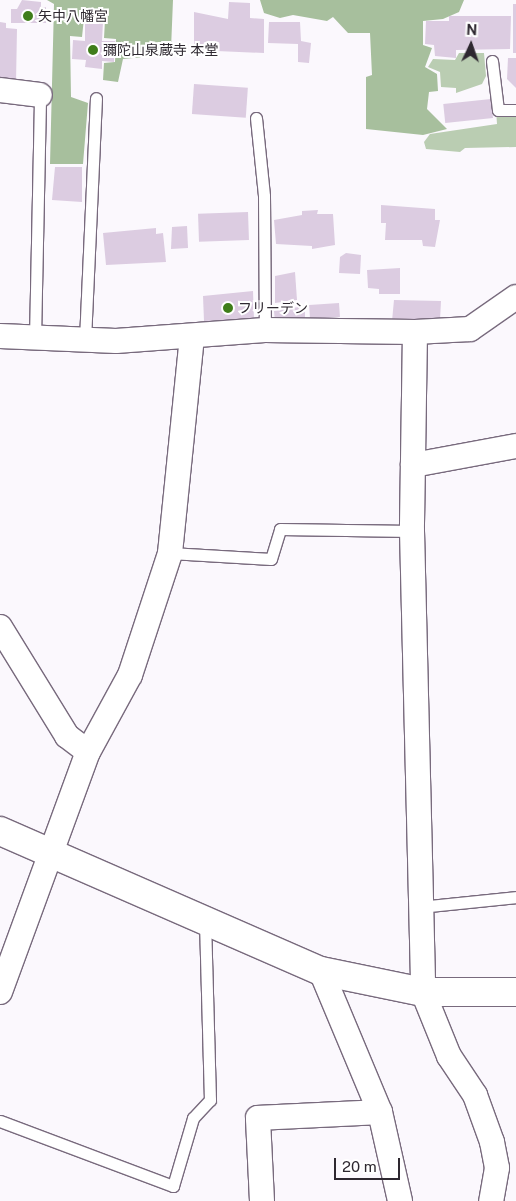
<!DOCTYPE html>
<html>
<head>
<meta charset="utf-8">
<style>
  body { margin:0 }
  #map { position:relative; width:516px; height:1201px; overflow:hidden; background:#fbf8fd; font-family:"Public Sans","Noto Sans JP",sans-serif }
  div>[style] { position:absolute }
  .green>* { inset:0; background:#bacdb2 }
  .forest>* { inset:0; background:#a7bf9d }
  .building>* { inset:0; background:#dccce1; transform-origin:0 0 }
  .roads { filter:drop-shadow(1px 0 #786a7d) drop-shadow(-1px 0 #786a7d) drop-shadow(0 1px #786a7d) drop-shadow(0 -1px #786a7d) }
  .service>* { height:11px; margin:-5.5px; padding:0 5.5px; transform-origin:5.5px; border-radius:5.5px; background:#fff }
  .minor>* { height:24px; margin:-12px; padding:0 12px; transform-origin:12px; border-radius:12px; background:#fff }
  .tertiary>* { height:28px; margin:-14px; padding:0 14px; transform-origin:14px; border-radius:14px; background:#fff }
  .dots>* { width:14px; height:14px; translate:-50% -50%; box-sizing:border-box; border:2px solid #fff; border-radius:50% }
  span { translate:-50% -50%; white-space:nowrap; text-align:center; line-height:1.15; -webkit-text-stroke:4px #fff; paint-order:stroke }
  .poi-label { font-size:14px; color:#2e2830 }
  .left { translate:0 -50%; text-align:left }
  .north { position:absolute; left:446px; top:20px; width:50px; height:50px; -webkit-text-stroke:4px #fff; paint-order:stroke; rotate:3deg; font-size:14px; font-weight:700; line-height:20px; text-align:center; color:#2e2830 }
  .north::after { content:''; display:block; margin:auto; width:18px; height:22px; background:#2e2830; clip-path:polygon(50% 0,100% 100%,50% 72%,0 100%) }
  .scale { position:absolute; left:334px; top:1158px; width:66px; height:22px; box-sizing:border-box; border:2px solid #2e2830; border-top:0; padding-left:6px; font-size:15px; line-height:18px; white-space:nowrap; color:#2e2830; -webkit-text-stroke:4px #fff; paint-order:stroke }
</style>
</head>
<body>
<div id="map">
  <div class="green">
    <i style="clip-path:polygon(459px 53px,484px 53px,486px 76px,482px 84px,456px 93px,456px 88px,441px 87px,440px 72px,428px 67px,433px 59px,455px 60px)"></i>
    <i style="clip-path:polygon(496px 110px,516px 114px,516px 147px,465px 148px,460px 152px,426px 149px,424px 142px,430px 134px,497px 124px)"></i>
  </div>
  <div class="forest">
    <i style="clip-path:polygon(47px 0,173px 0,171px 49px,154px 56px,123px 59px,118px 82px,103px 80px,104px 63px,115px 62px,116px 39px,104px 38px,105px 20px,84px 18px,82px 37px,70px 36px,71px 97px,88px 103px,83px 164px,50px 164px,54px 4px)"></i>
    <i style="clip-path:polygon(260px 0,464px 0,459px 12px,443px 19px,423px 21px,423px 45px,432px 48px,425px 67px,437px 74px,438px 91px,429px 92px,427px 109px,447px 129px,423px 135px,366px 129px,366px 77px,372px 75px,370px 33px,348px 33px,333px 17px,327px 21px,293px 15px,280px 18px,264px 13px)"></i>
  </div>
  <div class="building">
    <i style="clip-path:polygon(22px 0,41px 2px,41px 8px,46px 7px,46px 23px,11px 23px,11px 9px,17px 9px)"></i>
    <i style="clip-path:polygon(229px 2px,250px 3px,250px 18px,264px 19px,264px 53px,194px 50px,194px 12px,228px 19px)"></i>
    <i style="left:513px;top:4px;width:3px;height:49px"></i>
    <i style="clip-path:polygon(449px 16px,511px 16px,510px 49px,456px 50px,456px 58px,435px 56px,434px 45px,425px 44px,426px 21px,449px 21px)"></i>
    <i style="clip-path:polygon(85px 20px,103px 22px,102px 41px,115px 41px,114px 62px,102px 61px,102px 69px,85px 67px,86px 60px,72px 59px,73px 40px,85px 41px)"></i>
    <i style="clip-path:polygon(0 22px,6px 23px,6px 28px,17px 29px,16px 83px,0 84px)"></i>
    <i style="clip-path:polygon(269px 22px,300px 22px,301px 41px,311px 43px,309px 63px,298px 62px,298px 44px,268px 43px)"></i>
    <i style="clip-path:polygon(508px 58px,516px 58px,516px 88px,507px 79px)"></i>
    <i style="left:194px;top:84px;width:54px;height:30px;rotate:4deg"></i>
    <i style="left:491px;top:99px;width:19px;height:48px;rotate:84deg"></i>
    <i style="clip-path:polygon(55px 167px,82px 167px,82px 202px,52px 200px)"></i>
    <i style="clip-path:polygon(381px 205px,435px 209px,435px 220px,440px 220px,435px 247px,423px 246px,422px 240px,385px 240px,386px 223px,381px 223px)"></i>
    <i style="clip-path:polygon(318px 210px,317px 214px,333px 214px,335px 245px,312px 249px,312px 246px,276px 244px,274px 220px,302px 215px,302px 211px)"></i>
    <i style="left:248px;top:212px;width:28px;height:50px;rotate:88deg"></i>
    <i style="clip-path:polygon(187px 226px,188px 248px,171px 249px,172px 227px)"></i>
    <i style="clip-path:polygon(156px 228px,156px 234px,163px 233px,166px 262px,106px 265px,103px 233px)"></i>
    <i style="clip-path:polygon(346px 253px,361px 255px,360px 274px,339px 273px,340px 257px)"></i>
    <i style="clip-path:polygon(400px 268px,400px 294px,379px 294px,379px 289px,368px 288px,367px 270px)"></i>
    <i style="clip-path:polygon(295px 272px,297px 300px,275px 303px,275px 276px)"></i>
    <i style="clip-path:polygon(253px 291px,254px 320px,204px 321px,203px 296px)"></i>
    <i style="clip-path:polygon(394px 300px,441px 301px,440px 320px,392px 321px)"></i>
    <i style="left:339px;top:303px;width:14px;height:30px;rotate:86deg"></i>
    <i style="clip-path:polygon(305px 306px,305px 320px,275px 322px,274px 311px)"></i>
  </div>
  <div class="roads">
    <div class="service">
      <i style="left:492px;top:61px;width:49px;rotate:83deg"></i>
      <i style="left:498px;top:110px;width:18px"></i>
      <i style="left:256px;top:118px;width:78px;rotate:84.1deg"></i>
      <i style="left:264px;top:196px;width:134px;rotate:89.6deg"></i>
      <i style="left:35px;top:338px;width:243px;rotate:-88.8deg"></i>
      <i style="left:85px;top:340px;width:242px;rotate:-87.4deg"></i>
      <i style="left:170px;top:553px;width:101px;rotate:3.4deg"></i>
      <i style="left:271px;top:559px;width:31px;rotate:-73deg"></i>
      <i style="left:280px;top:529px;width:132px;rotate:0.9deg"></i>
      <i style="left:420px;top:907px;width:97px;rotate:-5.9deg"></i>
      <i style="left:0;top:1121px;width:185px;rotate:20.6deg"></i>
      <i style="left:173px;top:1186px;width:71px;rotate:-73.6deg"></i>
      <i style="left:193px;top:1118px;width:25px;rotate:-47deg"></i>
      <i style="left:210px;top:1100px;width:179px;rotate:-91.6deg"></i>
    </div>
    <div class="minor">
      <i style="left:0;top:90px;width:40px;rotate:7.1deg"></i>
      <i style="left:415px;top:332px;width:199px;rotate:90.9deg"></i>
      <i style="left:412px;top:531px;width:461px;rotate:88.6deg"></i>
      <i style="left:423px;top:992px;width:69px;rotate:67.9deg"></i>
      <i style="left:449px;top:1056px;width:47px;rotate:56.3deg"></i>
      <i style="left:475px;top:1095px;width:50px;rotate:70.1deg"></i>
      <i style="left:492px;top:1142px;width:26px;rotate:79deg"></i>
      <i style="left:497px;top:1168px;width:34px;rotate:100deg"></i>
      <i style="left:0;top:336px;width:116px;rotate:2.5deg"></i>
      <i style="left:116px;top:341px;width:149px;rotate:-4.2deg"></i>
      <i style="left:265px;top:330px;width:150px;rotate:0.8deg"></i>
      <i style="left:415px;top:332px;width:55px;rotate:-3.1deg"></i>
      <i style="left:470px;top:329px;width:56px;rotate:-34.8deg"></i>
      <i style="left:413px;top:465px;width:105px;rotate:-10.5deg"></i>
      <i style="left:0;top:627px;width:128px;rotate:58.4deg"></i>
      <i style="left:67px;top:736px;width:26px;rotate:37deg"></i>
      <i style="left:321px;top:971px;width:153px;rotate:67.3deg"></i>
      <i style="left:380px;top:1112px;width:91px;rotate:77.3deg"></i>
      <i style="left:0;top:992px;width:256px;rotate:-69.9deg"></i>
      <i style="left:88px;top:752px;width:88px;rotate:-61.4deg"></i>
      <i style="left:130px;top:675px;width:128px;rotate:-71.8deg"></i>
      <i style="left:170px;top:553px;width:217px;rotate:-84.2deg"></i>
      <i style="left:262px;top:1201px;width:83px;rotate:-92.8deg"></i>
      <i style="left:258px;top:1118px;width:122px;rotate:-2.8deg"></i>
    </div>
    <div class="tertiary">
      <i style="left:0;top:831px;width:350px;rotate:23.6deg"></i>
      <i style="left:321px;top:971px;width:104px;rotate:11.6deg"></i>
      <i style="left:423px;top:992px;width:93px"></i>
    </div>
  </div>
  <div class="dots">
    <i style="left:28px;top:16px;background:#3f7d1a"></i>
    <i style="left:93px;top:50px;background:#3f7d1a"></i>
    <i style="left:228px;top:308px;background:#3f7d1a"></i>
  </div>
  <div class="poi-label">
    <span class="left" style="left:38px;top:16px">矢中八幡宮</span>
    <span class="left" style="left:103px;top:50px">彌陀山泉蔵寺 本堂</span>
    <span class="left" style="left:238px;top:308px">フリーデン</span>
  </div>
  <div class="north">N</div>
  <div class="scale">20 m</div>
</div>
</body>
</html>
